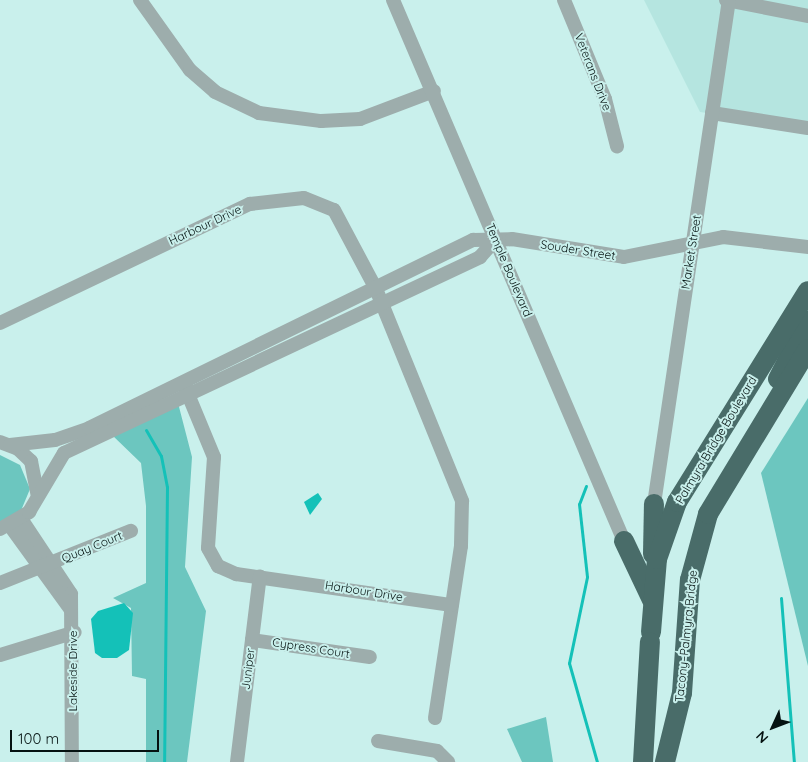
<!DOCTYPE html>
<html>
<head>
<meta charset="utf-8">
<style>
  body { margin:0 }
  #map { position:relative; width:808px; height:762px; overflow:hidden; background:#c9f0ec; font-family:Quicksand,sans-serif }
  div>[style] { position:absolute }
  .built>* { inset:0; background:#b5e5e0 }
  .green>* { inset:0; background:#6cc6bf }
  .water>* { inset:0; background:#14c1b8 }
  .stream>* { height:3px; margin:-1.5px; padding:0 1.5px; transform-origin:1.5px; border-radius:1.5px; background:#14c1b8 }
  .minor>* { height:14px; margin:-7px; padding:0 7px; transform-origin:7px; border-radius:7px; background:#9dadac }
  .highway>* { height:20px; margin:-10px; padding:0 10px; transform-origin:10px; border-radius:10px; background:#496c69 }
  span { translate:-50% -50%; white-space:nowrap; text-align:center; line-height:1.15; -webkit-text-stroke:4px #c9f0ec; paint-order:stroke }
  .street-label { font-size:12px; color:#051211 }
  .north { position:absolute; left:748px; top:702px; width:50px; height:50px; -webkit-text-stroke:4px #c9f0ec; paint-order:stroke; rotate:227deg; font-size:14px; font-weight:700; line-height:20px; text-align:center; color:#051211 }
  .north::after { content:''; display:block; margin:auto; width:18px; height:22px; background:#051211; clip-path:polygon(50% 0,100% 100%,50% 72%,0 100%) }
  .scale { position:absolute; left:10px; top:730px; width:149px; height:22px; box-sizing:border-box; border:2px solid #051211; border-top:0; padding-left:6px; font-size:15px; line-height:18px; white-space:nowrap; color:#051211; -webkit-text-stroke:4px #c9f0ec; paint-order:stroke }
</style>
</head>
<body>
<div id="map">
  <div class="built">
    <i style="clip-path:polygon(644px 0,808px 0,808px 127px,700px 112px)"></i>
  </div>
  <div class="green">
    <i style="clip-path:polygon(808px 398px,808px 666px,761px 473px)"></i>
    <i style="clip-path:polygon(178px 403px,192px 457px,185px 567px,206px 611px,187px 762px,146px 762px,146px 679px,132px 676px,131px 608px,113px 598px,146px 583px,146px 506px,141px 463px,112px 435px)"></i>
    <i style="clip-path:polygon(0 455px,20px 465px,30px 489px,20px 513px,0 522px)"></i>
    <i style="clip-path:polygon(546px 717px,553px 762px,522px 762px,507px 729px)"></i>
  </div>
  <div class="water">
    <i style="clip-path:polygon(318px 493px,322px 499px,310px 515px,304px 502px)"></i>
    <i style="clip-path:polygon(124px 603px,133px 613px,129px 650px,117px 658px,102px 658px,95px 653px,91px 619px,98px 611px)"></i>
  </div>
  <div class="stream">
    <i style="left:146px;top:430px;width:30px;rotate:60deg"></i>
    <i style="left:161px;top:456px;width:32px;rotate:79deg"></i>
    <i style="left:167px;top:487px;width:275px;rotate:90.6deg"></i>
    <i style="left:586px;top:486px;width:19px;rotate:111deg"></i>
    <i style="left:579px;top:504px;width:73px;rotate:83.7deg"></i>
    <i style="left:587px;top:577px;width:88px;rotate:101.8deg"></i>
    <i style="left:569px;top:663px;width:103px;rotate:74.2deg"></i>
    <i style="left:781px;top:598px;width:165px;rotate:85.5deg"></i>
  </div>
  <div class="minor">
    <i style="left:140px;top:0;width:86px;rotate:54.5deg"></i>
    <i style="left:190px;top:70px;width:33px;rotate:41deg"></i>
    <i style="left:215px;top:92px;width:49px;rotate:25.5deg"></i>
    <i style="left:259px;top:113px;width:63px;rotate:7.4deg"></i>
    <i style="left:321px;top:121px;width:39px;rotate:-3deg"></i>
    <i style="left:360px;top:119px;width:79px;rotate:-20.7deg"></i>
    <i style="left:393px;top:0;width:588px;rotate:66.88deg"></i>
    <i style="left:564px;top:0;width:107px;rotate:67.5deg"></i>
    <i style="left:605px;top:99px;width:49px;rotate:75.7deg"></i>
    <i style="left:726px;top:0;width:84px;rotate:11deg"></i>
    <i style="left:712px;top:113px;width:97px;rotate:8.9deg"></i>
    <i style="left:0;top:323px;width:277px;rotate:-25.5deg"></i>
    <i style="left:250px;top:204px;width:54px;rotate:-6.3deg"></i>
    <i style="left:304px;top:198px;width:32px;rotate:22deg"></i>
    <i style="left:334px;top:210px;width:89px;rotate:62deg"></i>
    <i style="left:376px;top:289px;width:229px;rotate:67.9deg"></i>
    <i style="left:462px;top:501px;width:45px;rotate:91.3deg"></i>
    <i style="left:461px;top:546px;width:174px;rotate:98.6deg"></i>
    <i style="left:185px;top:387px;width:76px;rotate:67.5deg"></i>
    <i style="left:214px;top:457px;width:91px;rotate:93.8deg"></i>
    <i style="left:208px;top:548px;width:21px;rotate:61deg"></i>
    <i style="left:218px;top:566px;width:20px;rotate:24deg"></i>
    <i style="left:236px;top:574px;width:218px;rotate:8.2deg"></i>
    <i style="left:0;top:442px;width:19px;rotate:21deg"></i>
    <i style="left:18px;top:449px;width:18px;rotate:43deg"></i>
    <i style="left:31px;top:461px;width:33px;rotate:79deg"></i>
    <i style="left:10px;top:445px;width:45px;rotate:-6.3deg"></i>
    <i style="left:55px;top:440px;width:36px;rotate:-19deg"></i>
    <i style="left:89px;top:428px;width:428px;rotate:-26.1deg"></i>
    <i style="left:473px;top:240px;width:39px;rotate:-1deg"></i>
    <i style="left:512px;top:239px;width:113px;rotate:9.1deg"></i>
    <i style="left:624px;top:257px;width:101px;rotate:-11.4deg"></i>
    <i style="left:723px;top:237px;width:86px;rotate:6.7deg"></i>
    <i style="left:654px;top:504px;width:510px;rotate:-81.54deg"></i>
    <i style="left:22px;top:520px;width:89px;rotate:56.5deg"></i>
    <i style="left:71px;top:594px;width:168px;rotate:89.7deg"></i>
    <i style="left:10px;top:526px;width:104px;rotate:54deg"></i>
    <i style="left:0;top:529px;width:34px;rotate:-30deg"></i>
    <i style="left:29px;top:512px;width:69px;rotate:-59.3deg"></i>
    <i style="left:64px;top:453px;width:460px;rotate:-25.2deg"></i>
    <i style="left:480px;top:257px;width:24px;rotate:-48deg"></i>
    <i style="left:0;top:583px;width:141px;rotate:-21.7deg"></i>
    <i style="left:252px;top:640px;width:119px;rotate:8.2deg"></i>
    <i style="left:0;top:655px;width:78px;rotate:-17deg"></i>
    <i style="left:378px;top:741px;width:60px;rotate:9.6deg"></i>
    <i style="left:437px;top:751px;width:16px;rotate:45deg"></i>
    <i style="left:237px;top:762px;width:187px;rotate:-83deg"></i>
  </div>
  <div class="highway">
    <i style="left:778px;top:379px;width:66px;rotate:-63deg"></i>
    <i style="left:624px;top:541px;width:65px;rotate:64.6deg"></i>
    <i style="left:653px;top:554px;width:50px;rotate:-88.9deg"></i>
    <i style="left:651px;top:632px;width:73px;rotate:-85.3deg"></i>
    <i style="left:657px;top:559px;width:60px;rotate:-70.7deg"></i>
    <i style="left:677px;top:502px;width:248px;rotate:-58.2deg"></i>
    <i style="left:643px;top:762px;width:120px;rotate:-86.7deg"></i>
    <i style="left:665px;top:762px;width:71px;rotate:-76.2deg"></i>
    <i style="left:682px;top:693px;width:113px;rotate:-86deg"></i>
    <i style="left:690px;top:580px;width:68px;rotate:-74.7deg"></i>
    <i style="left:708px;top:514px;width:193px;rotate:-58.8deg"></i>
  </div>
  <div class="street-label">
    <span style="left:593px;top:72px;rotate:69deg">Veterans Drive</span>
    <span style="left:205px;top:225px;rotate:-25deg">Harbour Drive</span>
    <span style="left:578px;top:250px;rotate:9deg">Souder Street</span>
    <span style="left:691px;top:252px;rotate:-81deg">Market Street</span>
    <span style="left:509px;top:270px;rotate:67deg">Temple Boulevard</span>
    <span style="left:716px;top:440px;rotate:-59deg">Palmyra Bridge Boulevard</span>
    <span style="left:92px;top:547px;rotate:-22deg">Quay Court</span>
    <span style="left:364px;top:591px;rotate:9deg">Harbour Drive</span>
    <span style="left:686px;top:636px;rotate:-84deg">Tacony–Palmyra Bridge</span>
    <span style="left:311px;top:648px;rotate:9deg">Cypress Court</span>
    <span style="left:248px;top:669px;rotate:-83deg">Juniper</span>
    <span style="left:73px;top:671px;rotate:-90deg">Lakeside Drive</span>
  </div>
  <div class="north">N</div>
  <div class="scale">100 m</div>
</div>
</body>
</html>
